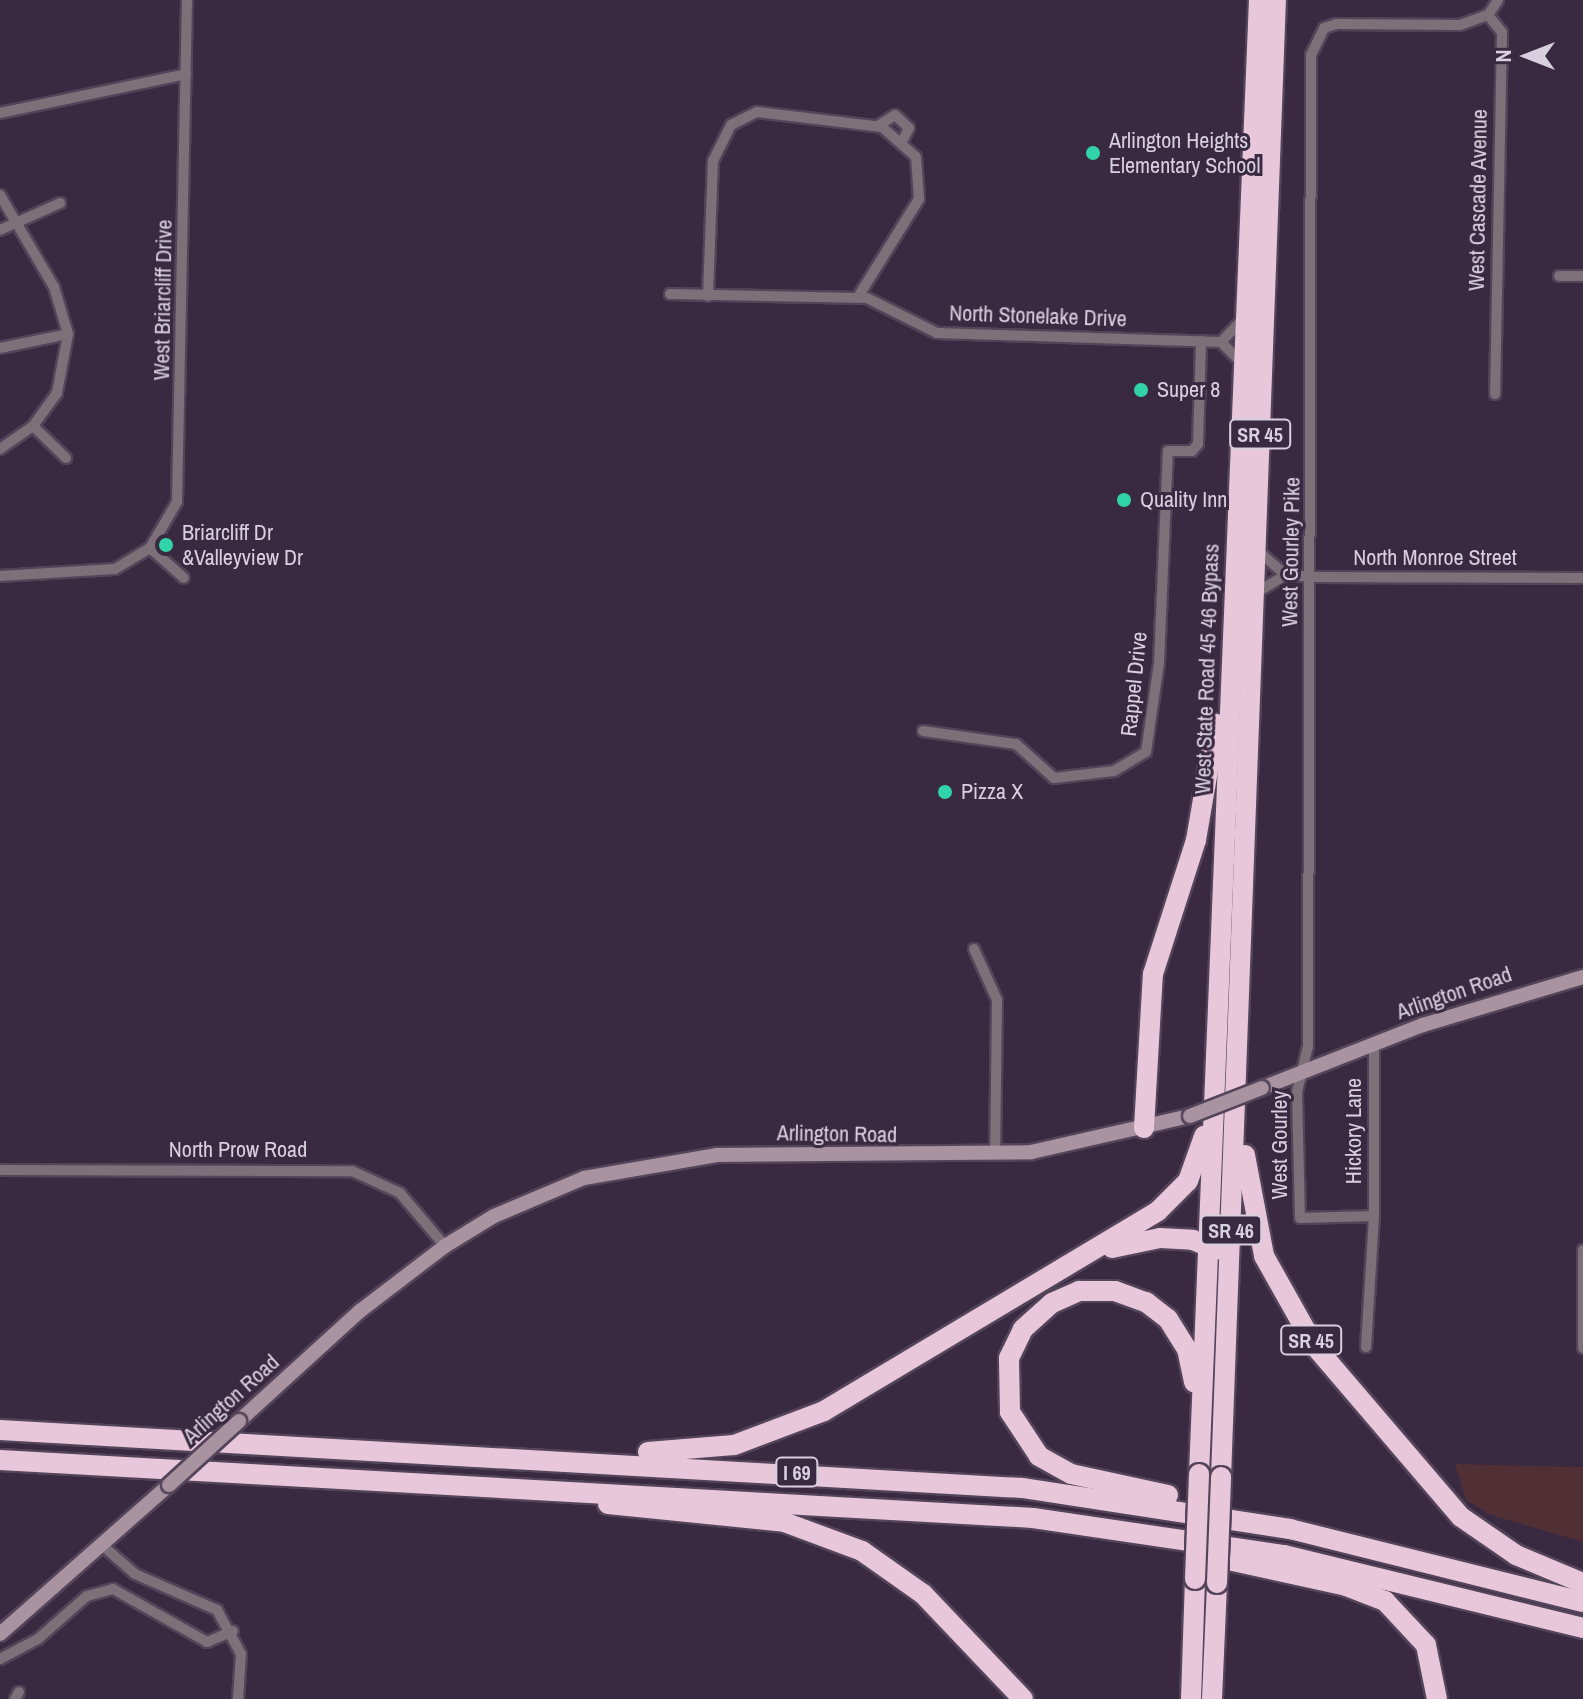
<!DOCTYPE html>
<html>
<head>
<meta charset="utf-8">
<style>
  body { margin:0 }
  #map { position:relative; width:1583px; height:1699px; overflow:hidden; background:#392941; font-family:"Archivo Narrow",sans-serif }
  div>[style] { position:absolute }
  .green>* { inset:0; background:#513035 }
  .roads { filter:drop-shadow(2px 0 #53445a) drop-shadow(-2px 0 #53445a) drop-shadow(0 2px #53445a) drop-shadow(0 -2px #53445a) }
  .street>* { height:10px; margin:-5px; padding:0 5px; transform-origin:5px; border-radius:5px; background:#7e7078 }
  .secondary>* { height:14px; margin:-7px; padding:0 7px; transform-origin:7px; border-radius:7px; background:#a993a0 }
  .highway>* { height:20px; margin:-10px; padding:0 10px; transform-origin:10px; border-radius:10px; background:#e9c7db }
  .bridges { filter:drop-shadow(2px 0 #53445a) drop-shadow(-2px 0 #53445a) drop-shadow(0 2px #53445a) drop-shadow(0 -2px #53445a) }
  .secondary-bridge>* { height:14px; margin:-7px; padding:0 7px; transform-origin:7px; border-radius:7px; background:#a993a0 }
  .highway-bridge>* { height:20px; margin:-10px; padding:0 10px; transform-origin:10px; border-radius:10px; background:#e9c7db }
  .dots>* { width:22px; height:22px; translate:-50% -50%; box-sizing:border-box; border:4px solid #392941; border-radius:50% }
  span { translate:-50% -50%; white-space:nowrap; text-align:center; line-height:1.15; -webkit-text-stroke:6px #392941; paint-order:stroke }
  .shield-label span { padding:2px 6px; background:#392941; border:2px solid; border-radius:6px; -webkit-text-stroke-width:0 }
  .shield-label { font-size:20px; color:#d9d0df; font-weight:700 }
  .poi-label { font-size:22px; color:#d9d0df }
  .left { translate:0 -50%; text-align:left }
  .street-label { font-size:22px; color:#d9d0df }
  .north { position:absolute; left:1487px; top:16px; width:80px; height:80px; -webkit-text-stroke:6px #392941; paint-order:stroke; rotate:270deg; font-size:22px; font-weight:700; line-height:32px; text-align:center; color:#d9d0df }
  .north::after { content:''; display:block; margin:auto; width:28px; height:36px; background:#d9d0df; clip-path:polygon(50% 0,100% 100%,50% 72%,0 100%) }
</style>
</head>
<body>
<div id="map">
  <div class="green">
    <i style="clip-path:polygon(1455px 1464px,1583px 1467px,1583px 1542px,1491px 1515px,1466px 1500px)"></i>
  </div>
  <div class="roads">
    <div class="street">
      <i style="left:1488px;top:15px;width:22px;rotate:51deg"></i>
      <i style="left:1502px;top:32px;width:362px;rotate:91.1deg"></i>
      <i style="left:0;top:113px;width:190px;rotate:-11.8deg"></i>
      <i style="left:878px;top:126px;width:20px;rotate:-33deg"></i>
      <i style="left:895px;top:115px;width:19px;rotate:43deg"></i>
      <i style="left:909px;top:128px;width:13px;rotate:117deg"></i>
      <i style="left:0;top:195px;width:107px;rotate:59.6deg"></i>
      <i style="left:54px;top:287px;width:49px;rotate:73.4deg"></i>
      <i style="left:68px;top:334px;width:60px;rotate:100.6deg"></i>
      <i style="left:57px;top:393px;width:41px;rotate:126deg"></i>
      <i style="left:33px;top:426px;width:40px;rotate:145.1deg"></i>
      <i style="left:0;top:230px;width:66px;rotate:-24.2deg"></i>
      <i style="left:1559px;top:276px;width:24px"></i>
      <i style="left:670px;top:294px;width:197px;rotate:1.2deg"></i>
      <i style="left:867px;top:298px;width:78px;rotate:26.6deg"></i>
      <i style="left:937px;top:333px;width:284px;rotate:1.8deg"></i>
      <i style="left:1221px;top:342px;width:30px;rotate:45deg"></i>
      <i style="left:708px;top:296px;width:135px;rotate:-87.9deg"></i>
      <i style="left:713px;top:161px;width:40px;rotate:-63.4deg"></i>
      <i style="left:731px;top:125px;width:29px;rotate:-27deg"></i>
      <i style="left:757px;top:112px;width:126px;rotate:6.8deg"></i>
      <i style="left:882px;top:127px;width:45px;rotate:41.4deg"></i>
      <i style="left:916px;top:157px;width:42px;rotate:85.9deg"></i>
      <i style="left:919px;top:199px;width:115px;rotate:121.9deg"></i>
      <i style="left:1221px;top:342px;width:33px;rotate:-46deg"></i>
      <i style="left:0;top:348px;width:69px;rotate:-11.6deg"></i>
      <i style="left:33px;top:426px;width:46px;rotate:44.1deg"></i>
      <i style="left:150px;top:548px;width:45px;rotate:41.4deg"></i>
      <i style="left:1258px;top:551px;width:37px;rotate:41deg"></i>
      <i style="left:1286px;top:575px;width:26px;rotate:4deg"></i>
      <i style="left:1312px;top:577px;width:271px;rotate:0.2deg"></i>
      <i style="left:0;top:576px;width:115px;rotate:-3.5deg"></i>
      <i style="left:115px;top:569px;width:41px;rotate:-31deg"></i>
      <i style="left:150px;top:548px;width:53px;rotate:-59.6deg"></i>
      <i style="left:177px;top:502px;width:502px;rotate:-88.86deg"></i>
      <i style="left:1254px;top:594px;width:37px;rotate:-31deg"></i>
      <i style="left:923px;top:731px;width:94px;rotate:8deg"></i>
      <i style="left:1016px;top:744px;width:51px;rotate:41.8deg"></i>
      <i style="left:1054px;top:778px;width:60px;rotate:-6.7deg"></i>
      <i style="left:1114px;top:771px;width:37px;rotate:-31deg"></i>
      <i style="left:1146px;top:752px;width:90px;rotate:-81.7deg"></i>
      <i style="left:1159px;top:663px;width:212px;rotate:-87.6deg"></i>
      <i style="left:1168px;top:451px;width:24px"></i>
      <i style="left:1192px;top:451px;width:9px;rotate:-49deg"></i>
      <i style="left:1198px;top:444px;width:103px;rotate:-88.3deg"></i>
      <i style="left:974px;top:949px;width:56px;rotate:65.7deg"></i>
      <i style="left:997px;top:1000px;width:154px;rotate:90.7deg"></i>
      <i style="left:1374px;top:1045px;width:171px;rotate:90deg"></i>
      <i style="left:1374px;top:1216px;width:74px;rotate:178.5deg"></i>
      <i style="left:1300px;top:1218px;width:126px;rotate:-91.4deg"></i>
      <i style="left:1297px;top:1092px;width:47px;rotate:-76.6deg"></i>
      <i style="left:1308px;top:1046px;width:991px;rotate:-89.83deg"></i>
      <i style="left:1311px;top:55px;width:30px;rotate:-64deg"></i>
      <i style="left:1324px;top:28px;width:13px;rotate:-18deg"></i>
      <i style="left:1336px;top:24px;width:124px;rotate:0.5deg"></i>
      <i style="left:1460px;top:25px;width:30px;rotate:-20deg"></i>
      <i style="left:1488px;top:15px;width:18px;rotate:-56deg"></i>
      <i style="left:0;top:1170px;width:352px;rotate:0.2deg"></i>
      <i style="left:352px;top:1171px;width:53px;rotate:24.6deg"></i>
      <i style="left:400px;top:1193px;width:70px;rotate:49.7deg"></i>
      <i style="left:1583px;top:1250px;width:98px;rotate:90deg"></i>
      <i style="left:1366px;top:1347px;width:131px;rotate:-86.5deg"></i>
      <i style="left:102px;top:1545px;width:44px;rotate:41.3deg"></i>
      <i style="left:135px;top:1574px;width:90px;rotate:23.7deg"></i>
      <i style="left:217px;top:1610px;width:50px;rotate:61.4deg"></i>
      <i style="left:241px;top:1654px;width:45px;rotate:93.8deg"></i>
      <i style="left:0;top:1659px;width:43px;rotate:-27.8deg"></i>
      <i style="left:38px;top:1639px;width:65px;rotate:-41.3deg"></i>
      <i style="left:87px;top:1596px;width:27px;rotate:-15deg"></i>
      <i style="left:113px;top:1589px;width:108px;rotate:29.4deg"></i>
      <i style="left:207px;top:1642px;width:28px;rotate:-23deg"></i>
      <i style="left:15px;top:1699px;width:8px;rotate:-60deg"></i>
    </div>
    <div class="secondary">
      <i style="left:1262px;top:1088px;width:173px;rotate:-21.4deg"></i>
      <i style="left:1423px;top:1025px;width:167px;rotate:-16.7deg"></i>
      <i style="left:239px;top:1421px;width:164px;rotate:-42.3deg"></i>
      <i style="left:360px;top:1311px;width:107px;rotate:-37.4deg"></i>
      <i style="left:445px;top:1246px;width:57px;rotate:-31.5deg"></i>
      <i style="left:494px;top:1216px;width:98px;rotate:-22.9deg"></i>
      <i style="left:584px;top:1178px;width:135px;rotate:-9.8deg"></i>
      <i style="left:717px;top:1155px;width:314px;rotate:-0.5deg"></i>
      <i style="left:1031px;top:1152px;width:163px;rotate:-12.8deg"></i>
      <i style="left:0;top:1634px;width:225px;rotate:-41.4deg"></i>
    </div>
    <div class="highway">
      <i style="left:1144px;top:1128px;width:154px;rotate:-86.7deg"></i>
      <i style="left:1153px;top:974px;width:141px;rotate:-72.2deg"></i>
      <i style="left:1196px;top:840px;width:118px;rotate:-80.2deg"></i>
      <i style="left:1245px;top:1155px;width:103px;rotate:79.3deg"></i>
      <i style="left:1264px;top:1256px;width:102px;rotate:60.7deg"></i>
      <i style="left:1314px;top:1345px;width:226px;rotate:49.5deg"></i>
      <i style="left:1461px;top:1517px;width:67px;rotate:34.6deg"></i>
      <i style="left:1516px;top:1555px;width:73px;rotate:22.7deg"></i>
      <i style="left:1112px;top:1248px;width:49px;rotate:-11.8deg"></i>
      <i style="left:1160px;top:1238px;width:33px;rotate:3deg"></i>
      <i style="left:1193px;top:1240px;width:25px;rotate:23deg"></i>
      <i style="left:0;top:1430px;width:1024px;rotate:3.25deg"></i>
      <i style="left:1022px;top:1488px;width:271px;rotate:8.7deg"></i>
      <i style="left:1290px;top:1529px;width:302px;rotate:14deg"></i>
      <i style="left:648px;top:1452px;width:86px;rotate:-4.7deg"></i>
      <i style="left:734px;top:1445px;width:96px;rotate:-20.7deg"></i>
      <i style="left:824px;top:1411px;width:389px;rotate:-30.9deg"></i>
      <i style="left:1158px;top:1211px;width:42px;rotate:-45deg"></i>
      <i style="left:1188px;top:1181px;width:48px;rotate:-70.4deg"></i>
      <i style="left:0;top:1460px;width:1035px;rotate:3.21deg"></i>
      <i style="left:1033px;top:1518px;width:254px;rotate:8.4deg"></i>
      <i style="left:1284px;top:1555px;width:308px;rotate:13.7deg"></i>
      <i style="left:1199px;top:1474px;width:1475px;rotate:-87.67deg"></i>
      <i style="left:1221px;top:1477px;width:1478px;rotate:-87.87deg"></i>
      <i style="left:1168px;top:1495px;width:99px;rotate:-167.8deg"></i>
      <i style="left:1071px;top:1474px;width:37px;rotate:-151deg"></i>
      <i style="left:1039px;top:1456px;width:53px;rotate:-123.4deg"></i>
      <i style="left:1010px;top:1412px;width:54px;rotate:-91.1deg"></i>
      <i style="left:1009px;top:1358px;width:32px;rotate:-64deg"></i>
      <i style="left:1023px;top:1329px;width:39px;rotate:-42deg"></i>
      <i style="left:1052px;top:1303px;width:30px;rotate:-24deg"></i>
      <i style="left:1079px;top:1291px;width:36px"></i>
      <i style="left:1115px;top:1291px;width:33px;rotate:20deg"></i>
      <i style="left:1146px;top:1302px;width:28px;rotate:38deg"></i>
      <i style="left:1168px;top:1319px;width:36px;rotate:58deg"></i>
      <i style="left:1187px;top:1349px;width:34px;rotate:78deg"></i>
      <i style="left:608px;top:1504px;width:177px;rotate:5.8deg"></i>
      <i style="left:784px;top:1522px;width:83px;rotate:20.4deg"></i>
      <i style="left:862px;top:1551px;width:75px;rotate:35.2deg"></i>
      <i style="left:923px;top:1594px;width:145px;rotate:46.4deg"></i>
      <i style="left:1201px;top:1554px;width:148px;rotate:12.4deg"></i>
      <i style="left:1346px;top:1586px;width:42px;rotate:21deg"></i>
      <i style="left:1385px;top:1601px;width:60px;rotate:47deg"></i>
      <i style="left:1426px;top:1645px;width:55px;rotate:78.5deg"></i>
      <i style="left:1191px;top:1699px;width:120px;rotate:-88.1deg"></i>
      <i style="left:1212px;top:1699px;width:116px;rotate:-87.5deg"></i>
    </div>
  </div>
  <div class="bridges">
    <div class="secondary-bridge">
      <i style="left:1190px;top:1116px;width:77px;rotate:-21.3deg"></i>
      <i style="left:169px;top:1485px;width:95px;rotate:-42.4deg"></i>
    </div>
    <div class="highway-bridge">
      <i style="left:1195px;top:1579px;width:105px;rotate:-87.8deg"></i>
      <i style="left:1217px;top:1583px;width:106px;rotate:-87.8deg"></i>
    </div>
  </div>
  <div class="dots">
    <i style="left:1093px;top:153px;background:#31d4a9"></i>
    <i style="left:1141px;top:390px;background:#31d4a9"></i>
    <i style="left:1124px;top:500px;background:#31d4a9"></i>
    <i style="left:166px;top:545px;background:#31d4a9"></i>
    <i style="left:945px;top:792px;background:#31d4a9"></i>
  </div>
  <div class="shield-label">
    <span style="left:1260px;top:434px">SR 45</span>
    <span style="left:1231px;top:1230px">SR 46</span>
    <span style="left:1311px;top:1340px">SR 45</span>
    <span style="left:797px;top:1472px">I 69</span>
  </div>
  <div class="poi-label">
    <span class="left" style="left:1109px;top:153px">Arlington Heights<br>Elementary School</span>
    <span class="left" style="left:1157px;top:390px">Super 8</span>
    <span class="left" style="left:1140px;top:500px">Quality Inn</span>
    <span class="left" style="left:182px;top:545px">Briarcliff Dr<br>&amp;Valleyview Dr</span>
    <span class="left" style="left:961px;top:792px">Pizza X</span>
  </div>
  <div class="street-label">
    <span style="left:1478px;top:200px;rotate:-89deg">West Cascade Avenue</span>
    <span style="left:163px;top:300px;rotate:-89deg">West Briarcliff Drive</span>
    <span style="left:1038px;top:316px;rotate:2deg">North Stonelake Drive</span>
    <span style="left:1291px;top:552px;rotate:-89deg">West Gourley Pike</span>
    <span style="left:1435px;top:558px">North Monroe Street</span>
    <span style="left:1207px;top:669px;rotate:-88deg">West State Road 45 46 Bypass</span>
    <span style="left:1134px;top:684px;rotate:-84deg">Rappel Drive</span>
    <span style="left:1454px;top:993px;rotate:-19deg">Arlington Road</span>
    <span style="left:1354px;top:1131px;rotate:-90deg">Hickory Lane</span>
    <span style="left:837px;top:1134px;rotate:1deg">Arlington Road</span>
    <span style="left:1280px;top:1145px;rotate:-90deg">West Gourley</span>
    <span style="left:238px;top:1150px">North Prow Road</span>
    <span style="left:231px;top:1399px;rotate:-42deg">Arlington Road</span>
  </div>
  <div class="north">N</div>
</div>
</body>
</html>
